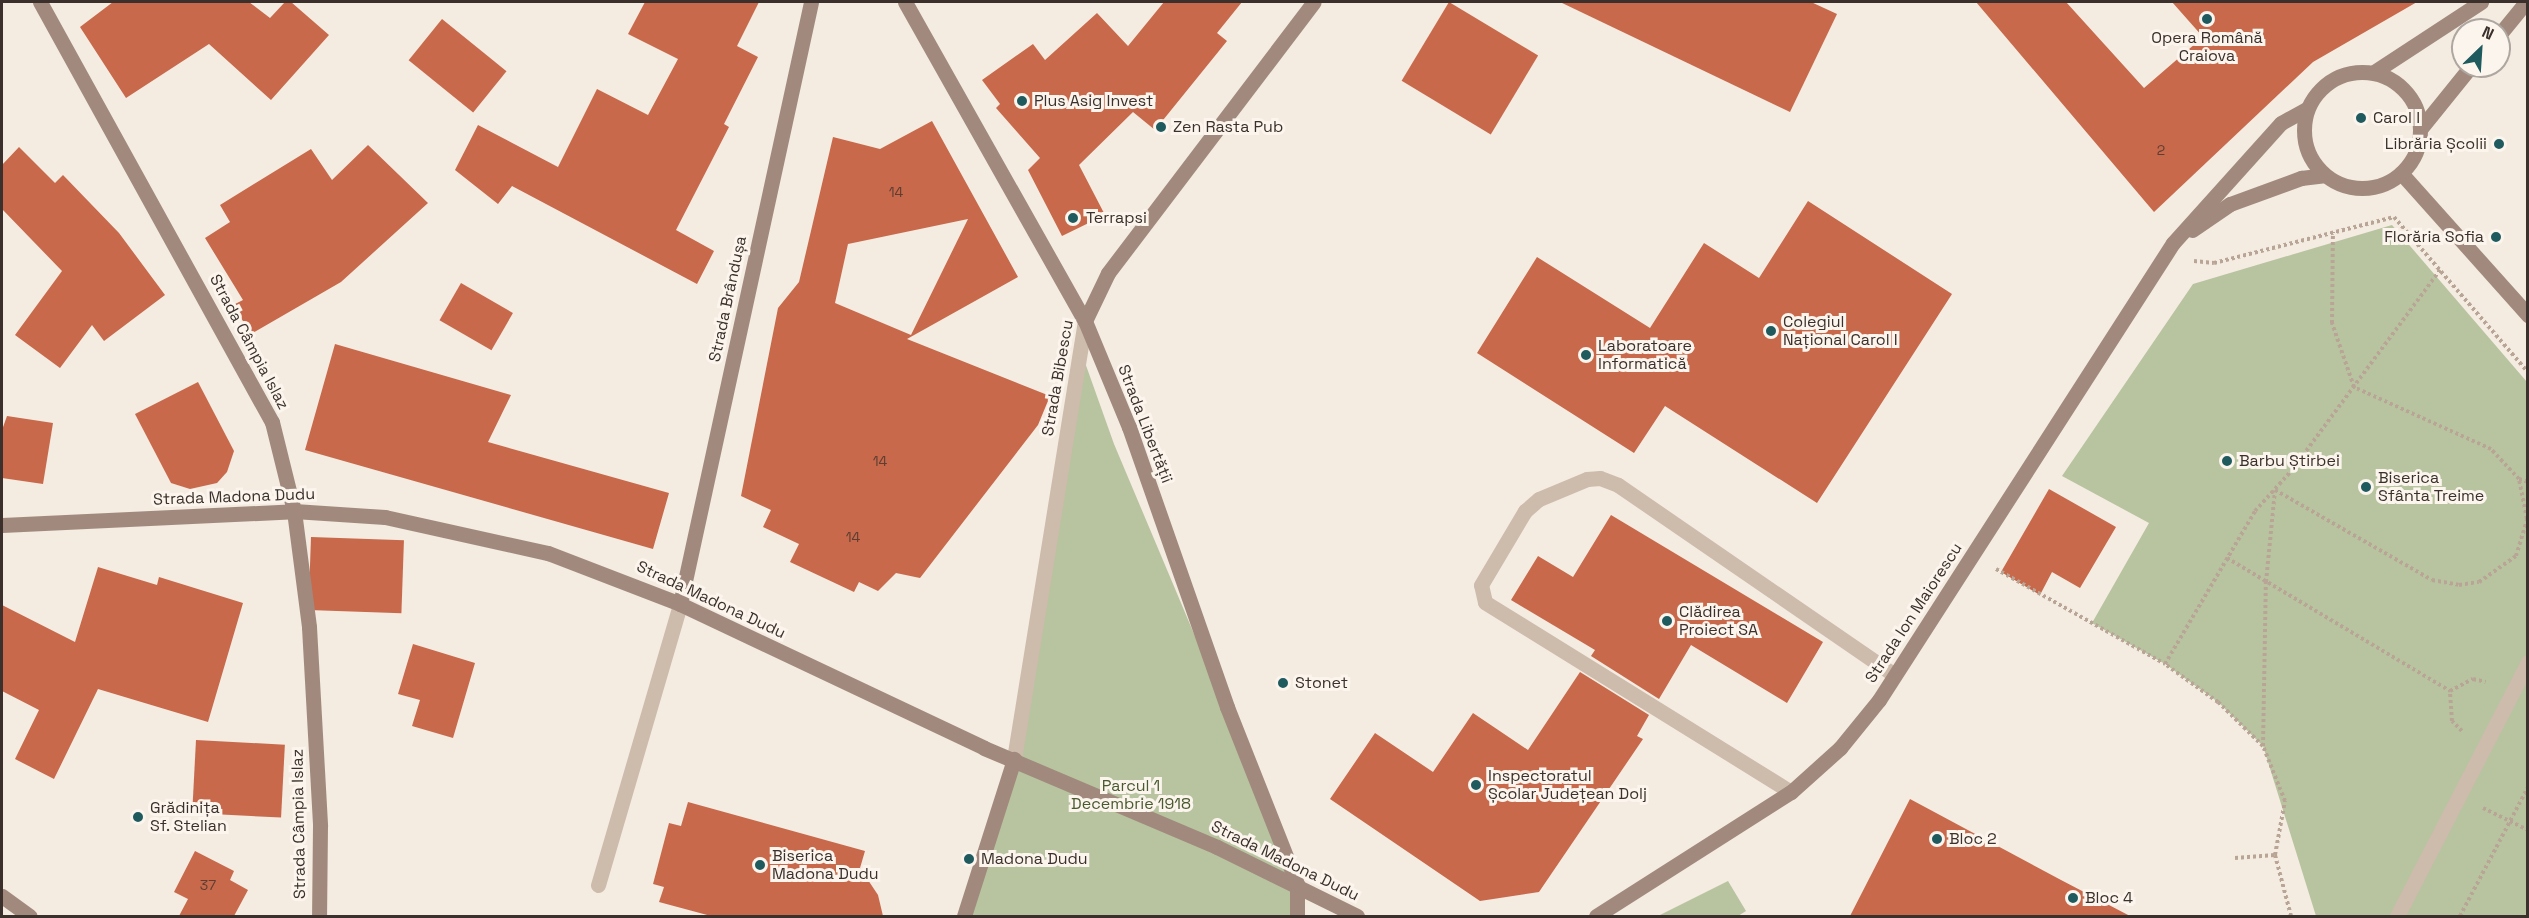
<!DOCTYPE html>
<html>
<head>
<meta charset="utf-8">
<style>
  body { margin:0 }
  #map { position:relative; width:2529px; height:918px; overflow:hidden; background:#f4ebe1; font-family:"Space Grotesk",sans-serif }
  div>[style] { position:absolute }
  .green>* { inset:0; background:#b8c4a0 }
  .building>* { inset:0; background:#c8694b; transform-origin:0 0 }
  .path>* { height:4px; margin-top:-2px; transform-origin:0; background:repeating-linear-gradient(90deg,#b9a596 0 3px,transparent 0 6px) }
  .lane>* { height:15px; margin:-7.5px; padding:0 7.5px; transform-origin:7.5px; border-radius:7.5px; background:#cdbbac }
  .street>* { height:15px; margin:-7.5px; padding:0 7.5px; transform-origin:7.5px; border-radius:7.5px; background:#cdbbac }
  .secondary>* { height:15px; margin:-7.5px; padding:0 7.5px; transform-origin:7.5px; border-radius:7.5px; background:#a18a7d }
  .secondary>.ring { margin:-7.5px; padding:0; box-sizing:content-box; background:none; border:15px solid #a18a7d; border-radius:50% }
  .dots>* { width:16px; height:16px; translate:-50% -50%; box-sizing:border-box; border:3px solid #fbf5ee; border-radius:50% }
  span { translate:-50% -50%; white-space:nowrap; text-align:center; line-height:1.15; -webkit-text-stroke:6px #fbf5ee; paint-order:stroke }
  .number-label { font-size:14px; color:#5e3e33 }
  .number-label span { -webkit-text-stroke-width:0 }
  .poi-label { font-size:16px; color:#3b302b }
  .left { translate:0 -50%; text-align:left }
  .right { translate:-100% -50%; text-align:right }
  .street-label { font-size:16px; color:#3b302b }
  .park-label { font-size:16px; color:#4a5a2e }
  .frame { position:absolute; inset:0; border:3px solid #3b302b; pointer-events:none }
  .north { position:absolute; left:2451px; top:18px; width:60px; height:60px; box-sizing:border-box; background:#fbf5ee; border:2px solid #aea6a0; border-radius:50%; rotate:25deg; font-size:16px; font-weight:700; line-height:24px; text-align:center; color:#3b302b }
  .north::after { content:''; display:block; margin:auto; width:21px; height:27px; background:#1f5a5e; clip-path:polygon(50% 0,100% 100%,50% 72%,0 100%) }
</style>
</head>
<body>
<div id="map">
  <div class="green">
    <i style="clip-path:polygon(2392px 225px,2527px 382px,2527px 916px,2316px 916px,2263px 746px,2218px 702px,2165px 664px,2092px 623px,2149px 523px,2062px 476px,2193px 284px)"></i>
    <i style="clip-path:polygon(1083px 357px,1114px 444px,1275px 826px,1297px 916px,968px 916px,999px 825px)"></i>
    <i style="clip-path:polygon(1728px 881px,1746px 911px,1738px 916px,1658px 916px)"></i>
  </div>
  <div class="building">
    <i style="clip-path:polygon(113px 2px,249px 2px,270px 18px,285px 2px,291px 2px,329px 35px,271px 100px,209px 44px,126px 98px,80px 27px)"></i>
    <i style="clip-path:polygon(645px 2px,759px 2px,737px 46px,758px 57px,724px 124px,729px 127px,676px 230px,714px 251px,697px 284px,512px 186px,498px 204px,455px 170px,478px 125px,558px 167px,597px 89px,648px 115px,678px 59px,628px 34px)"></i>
    <i style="clip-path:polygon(1164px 2px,1242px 2px,1217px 33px,1227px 41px,1155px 130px,1133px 112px,1079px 165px,1105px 215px,1062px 236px,1028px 170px,1040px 158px,996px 108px,1000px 104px,982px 80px,1033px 44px,1045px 60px,1097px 13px,1128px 46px)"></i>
    <i style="left:1449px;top:2px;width:104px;height:92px;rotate:31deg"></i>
    <i style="clip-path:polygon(1560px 2px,1811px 2px,1837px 14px,1790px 112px)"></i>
    <i style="clip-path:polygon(1976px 2px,2066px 2px,2144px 88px,2203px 37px,2172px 2px,2417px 2px,2313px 62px,2154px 212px)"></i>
    <i style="left:442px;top:19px;width:83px;height:53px;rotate:39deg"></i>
    <i style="clip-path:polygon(evenodd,932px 121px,1018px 277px,907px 339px,1050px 396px,1038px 425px,920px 578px,896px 573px,878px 591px,859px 582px,854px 592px,790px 562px,799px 544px,763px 527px,771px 510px,741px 496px,778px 308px,799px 282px,833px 137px,880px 149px,932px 121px,968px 219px,911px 335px,835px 303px,848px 244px,968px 219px)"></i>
    <i style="clip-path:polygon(368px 145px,428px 203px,341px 282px,251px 334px,233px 305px,243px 300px,205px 238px,230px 222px,220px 205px,311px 149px,332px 180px)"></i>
    <i style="clip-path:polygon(19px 147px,55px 183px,63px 175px,119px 233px,165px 295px,104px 341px,92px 325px,60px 368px,15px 335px,62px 271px,2px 209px,2px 165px)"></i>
    <i style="clip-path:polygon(1808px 201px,1952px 294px,1817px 503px,1665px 406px,1634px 453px,1477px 353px,1537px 257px,1650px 328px,1704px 243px,1759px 278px)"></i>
    <i style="left:461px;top:283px;width:60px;height:43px;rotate:30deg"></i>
    <i style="clip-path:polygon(335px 344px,511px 395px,488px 442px,669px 493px,653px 549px,305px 450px)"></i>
    <i style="clip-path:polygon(198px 382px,234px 451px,227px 472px,217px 483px,190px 489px,171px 483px,135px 414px)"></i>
    <i style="clip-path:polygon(7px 416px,53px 423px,43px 484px,2px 478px,2px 430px)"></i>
    <i style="clip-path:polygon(2049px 489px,2116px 527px,2080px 588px,2052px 572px,2040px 595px,2001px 572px)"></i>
    <i style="clip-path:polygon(1611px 515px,1823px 642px,1787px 703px,1691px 645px,1659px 699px,1591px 656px,1595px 650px,1511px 600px,1538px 556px,1573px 577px)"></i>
    <i style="left:311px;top:537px;width:93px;height:73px;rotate:2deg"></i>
    <i style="clip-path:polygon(98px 567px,157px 585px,159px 577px,243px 603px,208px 722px,98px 689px,54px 779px,15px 759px,39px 710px,2px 691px,2px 605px,75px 642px)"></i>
    <i style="clip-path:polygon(413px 644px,475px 663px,453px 738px,412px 726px,420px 700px,398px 694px)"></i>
    <i style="clip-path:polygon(1580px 672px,1649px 715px,1637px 736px,1643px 739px,1539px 892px,1480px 901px,1330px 799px,1375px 733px,1433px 772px,1473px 713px,1528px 750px)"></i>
    <i style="left:196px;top:740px;width:89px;height:73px;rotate:3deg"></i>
    <i style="clip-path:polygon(1910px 799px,2061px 880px,2130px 916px,1850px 916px)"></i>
    <i style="clip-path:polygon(688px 802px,865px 851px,860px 868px,878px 895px,883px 916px,711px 916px,659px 902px,664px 887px,653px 884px,669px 823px,681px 826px)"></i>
    <i style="clip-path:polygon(195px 851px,234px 871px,230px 880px,248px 890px,234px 916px,179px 916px,188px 899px,174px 892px)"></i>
  </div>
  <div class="path">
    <i style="left:2194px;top:261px;width:20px;rotate:6deg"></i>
    <i style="left:2214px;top:263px;width:186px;rotate:-14.3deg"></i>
    <i style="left:2394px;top:217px;width:205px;rotate:49.2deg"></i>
    <i style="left:2519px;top:479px;width:9px;rotate:18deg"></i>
    <i style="left:2227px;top:558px;width:260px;rotate:30.8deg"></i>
    <i style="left:1996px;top:569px;width:194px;rotate:29.3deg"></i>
    <i style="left:2462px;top:731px;width:14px;rotate:-135deg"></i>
    <i style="left:2452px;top:721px;width:30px;rotate:-94deg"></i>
    <i style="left:2450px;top:691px;width:26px;rotate:-28deg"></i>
    <i style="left:2473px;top:679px;width:13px;rotate:13deg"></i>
    <i style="left:2263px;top:746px;width:164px;rotate:-89deg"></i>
    <i style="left:2266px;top:582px;width:92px;rotate:-84.4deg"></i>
    <i style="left:2275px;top:490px;width:181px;rotate:29.8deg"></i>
    <i style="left:2432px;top:580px;width:27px;rotate:10deg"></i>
    <i style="left:2459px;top:585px;width:20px;rotate:-9deg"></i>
    <i style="left:2479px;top:582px;width:45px;rotate:-35.1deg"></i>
    <i style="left:2516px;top:556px;width:39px;rotate:-73deg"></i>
    <i style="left:2527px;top:519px;width:41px;rotate:-101.3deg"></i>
    <i style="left:2519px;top:479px;width:41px;rotate:-133deg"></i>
    <i style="left:2491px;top:449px;width:150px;rotate:-155.7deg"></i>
    <i style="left:2354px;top:387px;width:68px;rotate:-109deg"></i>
    <i style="left:2332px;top:323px;width:91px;rotate:-89.4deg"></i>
    <i style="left:2483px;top:808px;width:50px;rotate:26.1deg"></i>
    <i style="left:2235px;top:858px;width:40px;rotate:-4.3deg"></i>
    <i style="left:2291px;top:916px;width:63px;rotate:-104.7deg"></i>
    <i style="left:2275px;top:855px;width:55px;rotate:-79.5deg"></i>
    <i style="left:2285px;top:801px;width:59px;rotate:-111.8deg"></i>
    <i style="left:2263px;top:746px;width:63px;rotate:-135.6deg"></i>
    <i style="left:2218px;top:702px;width:65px;rotate:-144.4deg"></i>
    <i style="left:2165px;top:664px;width:178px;rotate:-59.5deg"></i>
    <i style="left:2255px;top:511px;width:55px;rotate:-47.9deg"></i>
    <i style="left:2292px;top:470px;width:249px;rotate:-53.5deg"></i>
    <i style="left:2460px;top:916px;width:146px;rotate:-62.2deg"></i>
  </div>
  <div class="lane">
    <i style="left:1791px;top:792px;width:360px;rotate:-148.2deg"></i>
    <i style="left:1485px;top:602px;width:17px;rotate:-103deg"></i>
    <i style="left:1481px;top:585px;width:86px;rotate:-59.3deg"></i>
    <i style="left:1525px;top:511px;width:18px;rotate:-41deg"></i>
    <i style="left:1539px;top:499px;width:52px;rotate:-22.6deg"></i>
    <i style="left:1587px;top:479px;width:13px;rotate:-4deg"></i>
    <i style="left:1600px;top:478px;width:19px;rotate:21deg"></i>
    <i style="left:1618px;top:485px;width:335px;rotate:34.5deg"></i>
    <i style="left:598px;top:885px;width:293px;rotate:-73.7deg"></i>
  </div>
  <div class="street">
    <i style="left:1014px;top:759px;width:444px;rotate:-80.8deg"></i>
    <i style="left:2397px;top:916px;width:286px;rotate:-62.7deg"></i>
  </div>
  <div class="secondary">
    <i style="left:40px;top:2px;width:480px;rotate:61.1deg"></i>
    <i style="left:272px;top:422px;width:92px;rotate:76.1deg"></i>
    <i style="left:294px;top:511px;width:117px;rotate:82.6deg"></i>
    <i style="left:309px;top:627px;width:199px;rotate:86.8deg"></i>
    <i style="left:320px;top:826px;width:90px;rotate:90.6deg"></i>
    <i style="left:905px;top:2px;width:366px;rotate:60.6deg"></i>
    <i style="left:1085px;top:321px;width:115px;rotate:67.5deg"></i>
    <i style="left:1129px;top:427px;width:297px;rotate:70.7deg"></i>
    <i style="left:1227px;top:707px;width:190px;rotate:68.4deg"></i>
    <i style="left:1297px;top:884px;width:32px;rotate:90deg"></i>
    <i style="left:2499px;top:35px;width:43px;rotate:-50.7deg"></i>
    <i class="ring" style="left:2304px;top:72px;width:101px;height:101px"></i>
    <i style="left:2374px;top:72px;width:128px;rotate:-33.2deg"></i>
    <i style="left:2421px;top:128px;width:80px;rotate:-51.1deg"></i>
    <i style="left:2401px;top:173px;width:191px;rotate:48.2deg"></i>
    <i style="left:2192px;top:230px;width:46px;rotate:-34.4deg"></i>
    <i style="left:2230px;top:204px;width:76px;rotate:-20.1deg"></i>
    <i style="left:2301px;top:178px;width:23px;rotate:-7deg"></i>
    <i style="left:1085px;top:321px;width:53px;rotate:-64.4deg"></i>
    <i style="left:1108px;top:273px;width:340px;rotate:-52.8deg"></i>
    <i style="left:2px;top:525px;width:292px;rotate:-2.7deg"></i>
    <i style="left:294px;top:511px;width:91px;rotate:3.8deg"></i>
    <i style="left:385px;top:517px;width:167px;rotate:12.5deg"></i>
    <i style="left:548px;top:553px;width:142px;rotate:21.1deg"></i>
    <i style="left:680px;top:604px;width:336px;rotate:25.3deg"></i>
    <i style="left:984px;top:748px;width:253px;rotate:23deg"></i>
    <i style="left:1217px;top:847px;width:156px;rotate:26.2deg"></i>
    <i style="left:680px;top:604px;width:616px;rotate:-77.72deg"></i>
    <i style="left:2px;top:896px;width:34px;rotate:36deg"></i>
    <i style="left:964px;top:916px;width:165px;rotate:-72.3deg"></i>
    <i style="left:1596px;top:916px;width:231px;rotate:-32.5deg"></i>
    <i style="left:1791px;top:792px;width:66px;rotate:-41.9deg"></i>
    <i style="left:1840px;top:748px;width:62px;rotate:-50.9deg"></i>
    <i style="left:1879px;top:700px;width:543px;rotate:-57.25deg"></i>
    <i style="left:2173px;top:243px;width:161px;rotate:-48deg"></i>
    <i style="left:2281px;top:123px;width:29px;rotate:-29deg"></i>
  </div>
  <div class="dots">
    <i style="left:2207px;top:19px;background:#1f5a5e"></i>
    <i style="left:1022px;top:101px;background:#1f5a5e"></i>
    <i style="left:2361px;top:118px;background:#1f5a5e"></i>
    <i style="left:1161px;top:127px;background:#1f5a5e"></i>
    <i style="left:2499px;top:144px;background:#1f5a5e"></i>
    <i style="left:1073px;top:218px;background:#1f5a5e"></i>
    <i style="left:2496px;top:237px;background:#1f5a5e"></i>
    <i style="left:1771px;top:331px;background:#1f5a5e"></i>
    <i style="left:1586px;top:355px;background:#1f5a5e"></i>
    <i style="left:2227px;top:461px;background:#1f5a5e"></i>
    <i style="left:2366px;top:487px;background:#1f5a5e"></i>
    <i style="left:1667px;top:621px;background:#1f5a5e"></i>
    <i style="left:1283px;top:683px;background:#1f5a5e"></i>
    <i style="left:1476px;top:785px;background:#1f5a5e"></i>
    <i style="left:138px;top:817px;background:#1f5a5e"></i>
    <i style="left:1937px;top:839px;background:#1f5a5e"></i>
    <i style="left:969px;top:859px;background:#1f5a5e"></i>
    <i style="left:760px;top:865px;background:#1f5a5e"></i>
    <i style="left:2073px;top:898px;background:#1f5a5e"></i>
  </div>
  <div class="number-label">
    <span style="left:2161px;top:150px">2</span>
    <span style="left:896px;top:192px">14</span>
    <span style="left:880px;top:461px">14</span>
    <span style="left:853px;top:537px">14</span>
    <span style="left:208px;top:885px">37</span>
  </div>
  <div class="poi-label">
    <span style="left:2207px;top:47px">Opera Română<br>Craiova</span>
    <span class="left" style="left:1034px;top:101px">Plus Asig Invest</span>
    <span class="left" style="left:2373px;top:118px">Carol I</span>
    <span class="left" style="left:1173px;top:127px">Zen Rasta Pub</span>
    <span class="right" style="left:2487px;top:144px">Librăria Școlii</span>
    <span class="left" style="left:1086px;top:218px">Terrapsi</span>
    <span class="right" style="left:2484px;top:237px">Florăria Sofia</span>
    <span class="left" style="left:1783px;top:331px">Colegiul<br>Național Carol I</span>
    <span class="left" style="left:1598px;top:355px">Laboratoare<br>Informatică</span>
    <span class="left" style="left:2239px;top:461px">Barbu Știrbei</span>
    <span class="left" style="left:2378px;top:487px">Biserica<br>Sfânta Treime</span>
    <span class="left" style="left:1679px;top:621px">Clădirea<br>Proiect SA</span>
    <span class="left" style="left:1295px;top:683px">Stonet</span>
    <span class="left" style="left:1488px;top:785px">Inspectoratul<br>Școlar Județean Dolj</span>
    <span class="left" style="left:150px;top:817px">Grădinița<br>Sf. Stelian</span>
    <span class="left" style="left:1949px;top:839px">Bloc 2</span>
    <span class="left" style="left:772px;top:865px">Biserica<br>Madona Dudu</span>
    <span class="left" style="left:981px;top:859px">Madona Dudu</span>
    <span class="left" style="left:2085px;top:898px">Bloc 4</span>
  </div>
  <div class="street-label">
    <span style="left:728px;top:299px;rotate:-78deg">Strada Brândușa</span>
    <span style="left:249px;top:342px;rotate:62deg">Strada Câmpia Islaz</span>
    <span style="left:1058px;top:378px;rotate:-80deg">Strada Bibescu</span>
    <span style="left:1145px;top:424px;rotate:69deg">Strada Libertății</span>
    <span style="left:234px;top:497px;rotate:-2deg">Strada Madona Dudu</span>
    <span style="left:711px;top:600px;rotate:25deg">Strada Madona Dudu</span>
    <span style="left:1914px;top:613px;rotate:-57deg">Strada Ion Maiorescu</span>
    <span style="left:299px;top:824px;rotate:-91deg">Strada Câmpia Islaz</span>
    <span style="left:1285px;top:861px;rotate:26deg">Strada Madona Dudu</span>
  </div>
  <div class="park-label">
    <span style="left:1131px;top:795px">Parcul 1<br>Decembrie 1918</span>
  </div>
  <div class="frame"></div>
  <div class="north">N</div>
</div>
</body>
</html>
